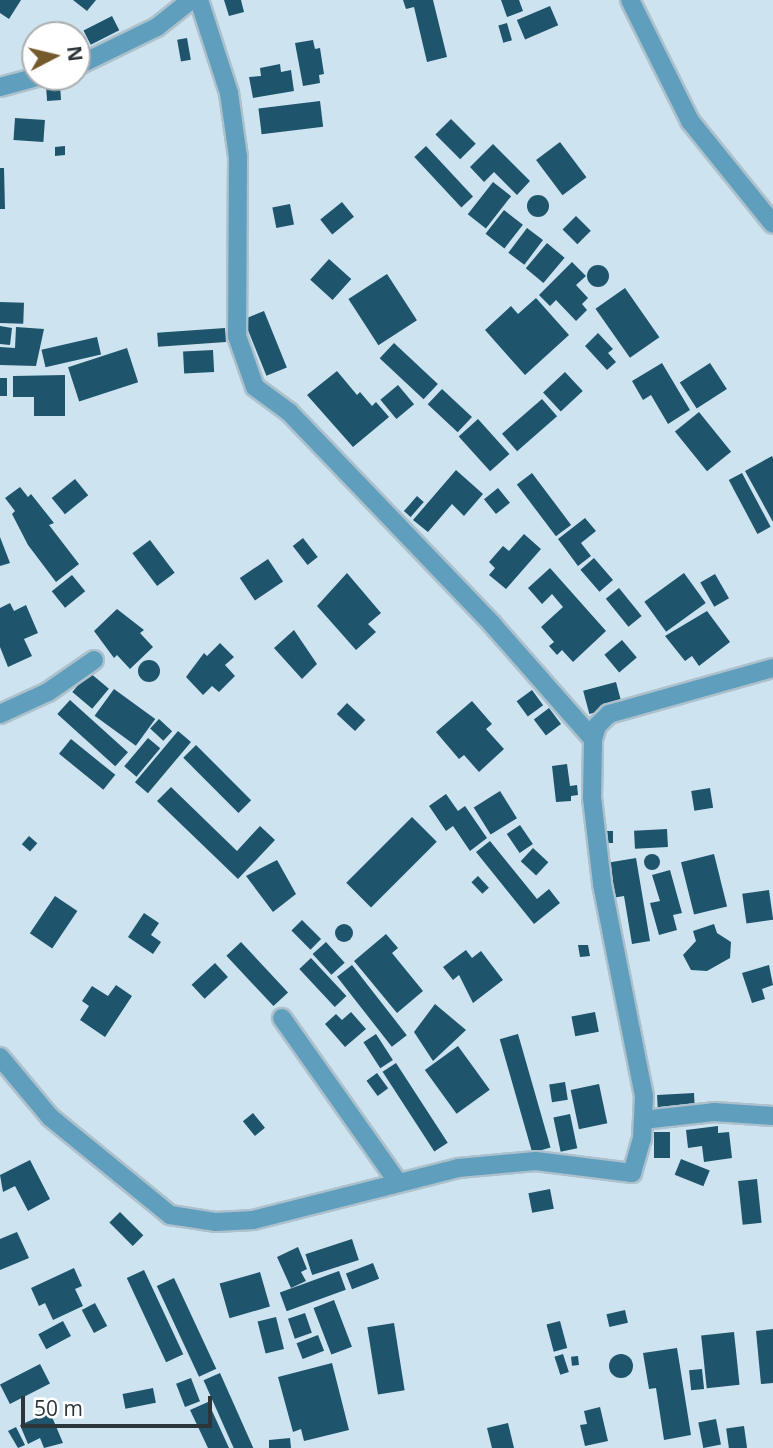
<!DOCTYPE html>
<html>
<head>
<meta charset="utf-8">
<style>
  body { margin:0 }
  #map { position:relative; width:773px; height:1448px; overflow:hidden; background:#cde4f0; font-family:"Open Sans",sans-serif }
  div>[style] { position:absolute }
  .building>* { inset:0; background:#1e546c; transform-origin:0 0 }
  .round { border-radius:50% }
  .roads { filter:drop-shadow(2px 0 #adc1cc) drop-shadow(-2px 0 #adc1cc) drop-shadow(0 2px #adc1cc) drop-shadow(0 -2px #adc1cc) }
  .street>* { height:18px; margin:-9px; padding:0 9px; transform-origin:9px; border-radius:9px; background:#609ebd }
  span { translate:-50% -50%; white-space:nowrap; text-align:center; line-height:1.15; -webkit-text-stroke:7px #fff; paint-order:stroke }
  .north { position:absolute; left:21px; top:21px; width:70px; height:70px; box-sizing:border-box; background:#fff; border:2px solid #abaeb0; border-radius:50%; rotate:83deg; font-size:19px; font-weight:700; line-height:28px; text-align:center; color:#2c353a }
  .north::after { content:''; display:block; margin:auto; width:24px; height:32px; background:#745a2c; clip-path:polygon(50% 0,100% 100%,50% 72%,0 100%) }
  .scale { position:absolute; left:21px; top:1396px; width:191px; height:32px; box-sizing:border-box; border:4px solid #2c353a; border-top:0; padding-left:9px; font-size:21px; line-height:24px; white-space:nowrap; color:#2c353a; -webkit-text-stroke:5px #fff; paint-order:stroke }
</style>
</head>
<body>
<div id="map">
  <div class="building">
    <i style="clip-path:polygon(0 0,21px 0,9px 19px,0 13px)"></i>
    <i style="clip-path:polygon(73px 0,96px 0,87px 11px)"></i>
    <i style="clip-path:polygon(224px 0,241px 0,244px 12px,229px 16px)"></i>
    <i style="clip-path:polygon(403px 0,433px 0,447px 57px,427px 62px,414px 7px,406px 9px)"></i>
    <i style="clip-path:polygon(501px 0,519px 0,523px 11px,507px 17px)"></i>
    <i style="left:550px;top:6px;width:21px;height:36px;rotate:67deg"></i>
    <i style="left:112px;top:16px;width:16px;height:32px;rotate:63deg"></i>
    <i style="left:507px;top:23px;width:18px;height:9px;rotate:74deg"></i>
    <i style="left:187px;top:38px;width:22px;height:10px;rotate:80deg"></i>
    <i style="clip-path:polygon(313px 40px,315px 49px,320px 48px,324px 74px,319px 75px,320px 83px,303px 86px,295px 43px)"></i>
    <i style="clip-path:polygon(280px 64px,281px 72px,291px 70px,294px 91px,253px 98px,249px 77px,261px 76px,260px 68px)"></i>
    <i style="left:60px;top:85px;width:15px;height:14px;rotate:86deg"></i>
    <i style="left:320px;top:101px;width:26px;height:62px;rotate:83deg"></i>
    <i style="left:15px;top:118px;width:30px;height:22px;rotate:4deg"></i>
    <i style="left:451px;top:119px;width:35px;height:22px;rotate:45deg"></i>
    <i style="left:560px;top:142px;width:44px;height:30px;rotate:53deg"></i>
    <i style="clip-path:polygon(493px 144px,530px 181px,517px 195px,494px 172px,484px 182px,470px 167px)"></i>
    <i style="clip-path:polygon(65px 146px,65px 155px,55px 156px,55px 147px)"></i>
    <i style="left:426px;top:146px;width:69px;height:16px;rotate:47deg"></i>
    <i style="clip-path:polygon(0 168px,4px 168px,5px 209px,0 209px)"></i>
    <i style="left:493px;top:182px;width:23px;height:41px;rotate:38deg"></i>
    <i class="round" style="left:527px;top:195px;width:22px;height:22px"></i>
    <i style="left:342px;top:202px;width:19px;height:28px;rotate:51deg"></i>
    <i style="left:290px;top:204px;width:21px;height:18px;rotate:79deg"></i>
    <i style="left:504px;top:210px;width:24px;height:30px;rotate:38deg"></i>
    <i style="left:576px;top:216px;width:21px;height:19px;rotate:45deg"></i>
    <i style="left:527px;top:228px;width:20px;height:31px;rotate:37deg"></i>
    <i style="left:547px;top:243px;width:23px;height:33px;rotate:40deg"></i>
    <i style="left:329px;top:259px;width:30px;height:28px;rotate:42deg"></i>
    <i style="clip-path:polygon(572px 262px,586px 276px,576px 285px,588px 298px,582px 304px,587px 310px,576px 321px,556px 300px,550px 306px,539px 295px)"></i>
    <i class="round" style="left:587px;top:265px;width:22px;height:22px"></i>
    <i style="left:387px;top:274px;width:55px;height:46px;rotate:57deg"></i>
    <i style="left:625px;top:288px;width:60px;height:36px;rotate:55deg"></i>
    <i style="clip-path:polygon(536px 298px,569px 335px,525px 375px,485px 330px,511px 306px,518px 314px)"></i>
    <i style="left:0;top:302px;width:24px;height:21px;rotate:2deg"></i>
    <i style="left:264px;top:311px;width:61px;height:22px;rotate:68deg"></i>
    <i style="clip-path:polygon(0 326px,12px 328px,10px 345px,0 344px)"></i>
    <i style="clip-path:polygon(16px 327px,44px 329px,36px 366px,0 365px,0 347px,15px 348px)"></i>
    <i style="left:225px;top:328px;width:14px;height:68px;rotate:86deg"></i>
    <i style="clip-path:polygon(598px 333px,613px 349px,608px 353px,616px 362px,607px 370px,585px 346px)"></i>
    <i style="left:97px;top:337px;width:18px;height:57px;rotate:77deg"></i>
    <i style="left:394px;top:343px;width:60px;height:21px;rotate:43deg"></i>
    <i style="left:127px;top:348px;width:36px;height:62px;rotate:72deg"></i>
    <i style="left:213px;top:350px;width:22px;height:30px;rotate:87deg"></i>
    <i style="clip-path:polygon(662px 363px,690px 410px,668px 424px,651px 395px,643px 400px,632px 381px)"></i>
    <i style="left:710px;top:363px;width:31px;height:36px;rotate:57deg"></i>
    <i style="clip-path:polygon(337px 371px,357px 395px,360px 392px,372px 406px,376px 402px,389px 417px,353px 447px,307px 395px)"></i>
    <i style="left:565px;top:372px;width:26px;height:30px;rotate:47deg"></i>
    <i style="clip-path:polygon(65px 375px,65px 416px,34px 416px,34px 397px,13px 397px,13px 376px)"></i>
    <i style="left:0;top:378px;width:7px;height:18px"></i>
    <i style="left:398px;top:385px;width:25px;height:23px;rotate:50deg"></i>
    <i style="left:442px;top:389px;width:41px;height:21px;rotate:43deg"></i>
    <i style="left:542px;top:399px;width:23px;height:53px;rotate:49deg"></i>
    <i style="left:699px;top:412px;width:51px;height:31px;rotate:51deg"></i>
    <i style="left:478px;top:419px;width:47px;height:26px;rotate:48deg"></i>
    <i style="clip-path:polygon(772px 456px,773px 458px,773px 522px,745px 471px)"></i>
    <i style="clip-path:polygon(456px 470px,483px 494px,464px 516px,452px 504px,428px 532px,413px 520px)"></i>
    <i style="left:532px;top:473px;width:65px;height:19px;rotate:53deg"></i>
    <i style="left:742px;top:473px;width:61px;height:15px;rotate:62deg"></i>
    <i style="left:75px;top:479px;width:21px;height:30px;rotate:51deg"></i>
    <i style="clip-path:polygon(20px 487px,28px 497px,31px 494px,54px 523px,49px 525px,79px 564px,56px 582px,28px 545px,12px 514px,15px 511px,5px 498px)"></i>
    <i style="left:498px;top:488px;width:19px;height:18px;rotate:51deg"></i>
    <i style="left:417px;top:496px;width:9px;height:20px;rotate:41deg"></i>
    <i style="clip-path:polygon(585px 518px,596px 531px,581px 543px,591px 556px,578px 566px,558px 539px)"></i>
    <i style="clip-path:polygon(524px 534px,541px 549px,506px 589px,489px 575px,495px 568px,489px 562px,503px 546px,509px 551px)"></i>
    <i style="clip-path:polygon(0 537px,10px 563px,0 566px)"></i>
    <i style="left:303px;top:538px;width:24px;height:13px;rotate:52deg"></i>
    <i style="left:150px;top:540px;width:41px;height:22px;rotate:53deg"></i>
    <i style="left:594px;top:558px;width:29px;height:18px;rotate:49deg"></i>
    <i style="left:268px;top:559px;width:27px;height:34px;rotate:56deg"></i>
    <i style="clip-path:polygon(550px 568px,606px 631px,573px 662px,562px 650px,557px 655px,549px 646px,554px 642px,541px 627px,563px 607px,552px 594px,542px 604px,528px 588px)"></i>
    <i style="clip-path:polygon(347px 573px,381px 613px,368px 624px,376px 632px,356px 650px,317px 606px)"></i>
    <i style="left:684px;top:573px;width:37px;height:49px;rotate:54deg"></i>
    <i style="left:715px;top:574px;width:28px;height:17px;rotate:60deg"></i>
    <i style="left:72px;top:575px;width:21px;height:26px;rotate:51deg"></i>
    <i style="left:619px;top:588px;width:36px;height:17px;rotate:51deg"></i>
    <i style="clip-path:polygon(10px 603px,14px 611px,26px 605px,38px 633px,24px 639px,32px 656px,8px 667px,0 647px,0 608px)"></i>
    <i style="clip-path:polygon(117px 609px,144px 630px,140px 633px,153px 647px,130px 669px,117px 655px,114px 658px,94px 631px)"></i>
    <i style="clip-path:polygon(707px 611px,730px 642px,699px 666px,692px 656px,685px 661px,665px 636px)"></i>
    <i style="clip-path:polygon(294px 630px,317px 664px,302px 679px,274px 648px)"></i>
    <i style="left:622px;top:640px;width:23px;height:23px;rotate:50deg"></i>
    <i style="clip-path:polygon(220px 643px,234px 657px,225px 665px,235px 676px,219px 692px,212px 686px,203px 695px,186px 677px,204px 653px,207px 656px)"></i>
    <i class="round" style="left:138px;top:660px;width:22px;height:22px"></i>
    <i style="left:89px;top:672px;width:26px;height:26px;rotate:40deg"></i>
    <i style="left:616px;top:682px;width:24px;height:34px;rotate:75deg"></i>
    <i style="left:114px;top:689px;width:51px;height:33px;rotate:36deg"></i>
    <i style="left:532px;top:690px;width:19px;height:19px;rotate:54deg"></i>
    <i style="left:70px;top:700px;width:78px;height:19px;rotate:42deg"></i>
    <i style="clip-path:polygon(472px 701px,492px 724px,486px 729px,504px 749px,479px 772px,464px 755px,459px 759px,436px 732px)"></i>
    <i style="left:347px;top:703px;width:25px;height:15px;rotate:43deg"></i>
    <i style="left:549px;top:708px;width:20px;height:19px;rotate:53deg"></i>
    <i style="left:159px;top:719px;width:18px;height:13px;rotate:43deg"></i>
    <i style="left:178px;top:731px;width:17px;height:67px;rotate:40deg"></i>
    <i style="left:148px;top:738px;width:16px;height:37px;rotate:40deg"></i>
    <i style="left:71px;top:739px;width:57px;height:19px;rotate:39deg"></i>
    <i style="left:196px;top:745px;width:78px;height:18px;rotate:45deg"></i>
    <i style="clip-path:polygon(567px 764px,570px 786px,577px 785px,578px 795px,571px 796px,571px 801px,556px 802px,552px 766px)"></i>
    <i style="clip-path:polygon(171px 787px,237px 851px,260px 826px,275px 840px,238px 879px,157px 801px)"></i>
    <i style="left:710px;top:788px;width:20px;height:19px;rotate:81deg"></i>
    <i style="left:500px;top:791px;width:32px;height:31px;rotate:58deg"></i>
    <i style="clip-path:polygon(446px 794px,458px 811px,465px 806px,487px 838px,470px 851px,453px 826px,446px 831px,429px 806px)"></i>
    <i style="left:412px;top:817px;width:35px;height:93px;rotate:45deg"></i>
    <i style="left:520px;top:825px;width:23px;height:16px;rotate:56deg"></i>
    <i style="left:667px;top:829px;width:18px;height:33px;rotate:87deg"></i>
    <i style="left:602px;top:831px;width:11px;height:12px"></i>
    <i style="left:29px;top:836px;width:11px;height:11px;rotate:41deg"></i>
    <i style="clip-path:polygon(490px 841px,537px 899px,549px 889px,560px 903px,534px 924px,476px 852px)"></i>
    <i style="left:533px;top:848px;width:21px;height:18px;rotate:43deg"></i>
    <i class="round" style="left:644px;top:854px;width:16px;height:16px"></i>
    <i style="left:714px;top:854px;width:54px;height:34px;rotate:76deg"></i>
    <i style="clip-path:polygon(636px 858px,650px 941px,632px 944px,624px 896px,612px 898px,606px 863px)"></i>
    <i style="clip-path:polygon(277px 860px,296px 894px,273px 912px,246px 876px)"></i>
    <i style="clip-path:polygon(670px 870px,682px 913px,673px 915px,677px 930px,659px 935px,650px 903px,660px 901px,652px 875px)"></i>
    <i style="left:478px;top:876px;width:16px;height:9px;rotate:47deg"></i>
    <i style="left:769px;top:890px;width:30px;height:27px;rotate:82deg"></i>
    <i style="left:55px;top:896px;width:27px;height:45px;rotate:34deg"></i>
    <i style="clip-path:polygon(144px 913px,159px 923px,151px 935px,161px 942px,153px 954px,128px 937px)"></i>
    <i style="left:302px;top:920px;width:27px;height:15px;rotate:45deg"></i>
    <i class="round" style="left:335px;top:924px;width:18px;height:18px"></i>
    <i style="clip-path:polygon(714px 924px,717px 933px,731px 942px,730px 958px,707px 971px,691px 970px,683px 955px,696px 941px,693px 931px)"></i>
    <i style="clip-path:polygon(386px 934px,398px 948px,392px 953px,423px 991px,397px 1013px,354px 961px)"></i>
    <i style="left:241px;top:942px;width:69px;height:20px;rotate:47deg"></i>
    <i style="left:326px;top:942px;width:28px;height:18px;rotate:48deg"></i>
    <i style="clip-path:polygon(578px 945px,588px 945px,590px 956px,580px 957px)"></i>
    <i style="clip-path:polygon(466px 950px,472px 958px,481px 951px,503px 980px,473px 1003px,459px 975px,453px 980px,443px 967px)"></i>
    <i style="left:311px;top:958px;width:52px;height:16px;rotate:47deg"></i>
    <i style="left:215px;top:963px;width:19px;height:32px;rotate:47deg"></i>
    <i style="left:352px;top:965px;width:89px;height:19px;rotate:52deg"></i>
    <i style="clip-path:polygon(769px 965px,773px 985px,762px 989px,765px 999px,752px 1003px,742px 973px)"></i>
    <i style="clip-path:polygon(116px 985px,132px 996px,105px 1037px,80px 1020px,89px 1006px,82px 1001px,92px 986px,108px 996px)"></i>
    <i style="clip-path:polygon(435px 1004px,466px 1030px,433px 1061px,414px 1032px)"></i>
    <i style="clip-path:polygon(351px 1012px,366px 1029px,345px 1047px,325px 1024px,336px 1014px,342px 1020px)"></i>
    <i style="left:595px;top:1012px;width:20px;height:24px;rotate:79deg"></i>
    <i style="left:376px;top:1034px;width:31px;height:15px;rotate:57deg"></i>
    <i style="left:518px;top:1034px;width:118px;height:19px;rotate:74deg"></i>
    <i style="left:458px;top:1046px;width:54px;height:41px;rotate:54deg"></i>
    <i style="left:396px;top:1063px;width:95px;height:16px;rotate:57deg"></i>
    <i style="left:377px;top:1073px;width:19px;height:13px;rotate:54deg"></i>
    <i style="left:565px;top:1082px;width:18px;height:16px;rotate:81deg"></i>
    <i style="left:599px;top:1084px;width:40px;height:29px;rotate:78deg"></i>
    <i style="left:694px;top:1093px;width:19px;height:37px;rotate:87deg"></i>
    <i style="left:253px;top:1113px;width:19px;height:13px;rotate:51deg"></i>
    <i style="left:570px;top:1114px;width:35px;height:17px;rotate:78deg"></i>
    <i style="clip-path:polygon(718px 1126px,718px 1133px,729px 1132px,732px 1158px,704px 1162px,702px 1146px,688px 1148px,686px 1130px)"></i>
    <i style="left:654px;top:1132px;width:16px;height:26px"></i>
    <i style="left:681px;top:1159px;width:31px;height:17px;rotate:22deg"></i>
    <i style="clip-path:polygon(30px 1160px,50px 1199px,28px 1211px,15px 1186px,3px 1192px,0 1175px)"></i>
    <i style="left:757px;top:1179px;width:44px;height:19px;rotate:84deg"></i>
    <i style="left:550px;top:1189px;width:20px;height:22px;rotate:79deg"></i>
    <i style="left:120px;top:1212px;width:33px;height:15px;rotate:45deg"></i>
    <i style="clip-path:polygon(17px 1232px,29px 1258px,0 1270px,0 1239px)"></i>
    <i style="left:352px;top:1239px;width:22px;height:49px;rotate:72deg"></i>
    <i style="clip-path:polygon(298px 1247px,307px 1269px,301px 1272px,306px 1281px,291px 1288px,277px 1257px)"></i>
    <i style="left:373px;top:1263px;width:17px;height:29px;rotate:69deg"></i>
    <i style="clip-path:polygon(74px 1268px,82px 1286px,75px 1289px,83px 1306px,53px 1320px,45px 1303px,39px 1306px,31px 1288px)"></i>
    <i style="left:144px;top:1270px;width:93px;height:19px;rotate:65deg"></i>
    <i style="left:339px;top:1271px;width:20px;height:63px;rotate:70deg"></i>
    <i style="left:260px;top:1272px;width:36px;height:42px;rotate:74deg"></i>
    <i style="left:174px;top:1278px;width:100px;height:19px;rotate:65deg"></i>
    <i style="left:334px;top:1300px;width:50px;height:22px;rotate:69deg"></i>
    <i style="left:95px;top:1303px;width:26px;height:15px;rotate:62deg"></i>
    <i style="left:625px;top:1310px;width:13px;height:19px;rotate:77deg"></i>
    <i style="left:305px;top:1313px;width:21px;height:18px;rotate:71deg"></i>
    <i style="left:276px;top:1317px;width:33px;height:19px;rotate:76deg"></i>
    <i style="left:63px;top:1321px;width:17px;height:28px;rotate:62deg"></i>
    <i style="left:560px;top:1321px;width:28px;height:14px;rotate:75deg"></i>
    <i style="left:394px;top:1323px;width:68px;height:27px;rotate:81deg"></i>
    <i style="clip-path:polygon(773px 1329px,773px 1383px,761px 1384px,756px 1331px)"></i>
    <i style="left:734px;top:1332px;width:53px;height:33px;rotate:84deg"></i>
    <i style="left:318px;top:1335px;width:17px;height:23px;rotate:69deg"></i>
    <i style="clip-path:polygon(677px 1348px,691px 1435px,664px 1440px,656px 1388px,649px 1389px,643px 1353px)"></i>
    <i class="round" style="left:609px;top:1354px;width:24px;height:24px"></i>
    <i style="left:563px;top:1354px;width:19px;height:9px;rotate:72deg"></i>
    <i style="left:578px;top:1356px;width:9px;height:7px;rotate:84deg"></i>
    <i style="clip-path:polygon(332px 1363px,349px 1430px,304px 1441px,301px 1429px,293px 1432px,278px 1377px)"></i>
    <i style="left:40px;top:1364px;width:22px;height:45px;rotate:63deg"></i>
    <i style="left:702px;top:1369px;width:20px;height:13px;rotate:84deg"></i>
    <i style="left:220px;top:1373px;width:82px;height:18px;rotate:66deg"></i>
    <i style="left:191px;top:1378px;width:25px;height:16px;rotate:69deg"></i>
    <i style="left:153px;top:1388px;width:15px;height:31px;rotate:79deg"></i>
    <i style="clip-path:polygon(208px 1402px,229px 1448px,208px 1448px,190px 1410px)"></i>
    <i style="clip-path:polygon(600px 1407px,608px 1441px,585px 1446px,580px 1425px,587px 1424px,584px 1411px)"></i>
    <i style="clip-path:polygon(50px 1412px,63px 1443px,44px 1448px,40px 1438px,28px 1444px,20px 1425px)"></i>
    <i style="left:716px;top:1419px;width:26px;height:18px;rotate:79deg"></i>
    <i style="clip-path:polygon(508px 1423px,514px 1448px,492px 1448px,487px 1428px)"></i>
    <i style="left:744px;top:1426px;width:22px;height:18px;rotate:82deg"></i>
    <i style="clip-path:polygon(16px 1427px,25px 1445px,18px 1448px,8px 1431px)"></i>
    <i style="clip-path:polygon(290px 1438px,291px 1448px,269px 1448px,269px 1440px)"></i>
  </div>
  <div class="roads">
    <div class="street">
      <i style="left:199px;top:0;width:98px;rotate:72.1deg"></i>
      <i style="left:229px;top:93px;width:65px;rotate:82deg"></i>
      <i style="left:238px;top:157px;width:179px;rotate:90.3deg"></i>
      <i style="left:237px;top:336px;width:54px;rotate:70.6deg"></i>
      <i style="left:255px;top:387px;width:42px;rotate:36.3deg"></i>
      <i style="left:289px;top:412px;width:294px;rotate:46.2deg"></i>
      <i style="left:492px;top:624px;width:153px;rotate:48.7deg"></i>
      <i style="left:630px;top:0;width:135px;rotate:63.6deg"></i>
      <i style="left:690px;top:121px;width:132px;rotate:51.1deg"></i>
      <i style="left:77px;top:66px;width:89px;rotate:-26deg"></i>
      <i style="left:157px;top:27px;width:43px;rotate:-38.5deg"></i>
      <i style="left:0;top:87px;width:39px;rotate:-15deg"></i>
      <i style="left:0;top:714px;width:53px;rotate:-24.6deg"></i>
      <i style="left:48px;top:692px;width:56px;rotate:-34.8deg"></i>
      <i style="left:282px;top:1018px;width:199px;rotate:54.8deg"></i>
      <i style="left:0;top:1057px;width:78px;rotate:50.2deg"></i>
      <i style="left:50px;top:1117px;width:155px;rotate:39.2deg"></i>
      <i style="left:170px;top:1215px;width:47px;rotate:8.7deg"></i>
      <i style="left:216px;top:1222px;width:37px;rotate:-3deg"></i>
      <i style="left:253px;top:1220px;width:211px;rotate:-14.2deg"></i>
      <i style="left:458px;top:1168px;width:78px;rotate:-5.1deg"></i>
      <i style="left:536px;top:1161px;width:97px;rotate:7.1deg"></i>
      <i style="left:632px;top:1173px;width:35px;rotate:-74deg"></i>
      <i style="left:642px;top:1139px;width:43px;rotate:-87.3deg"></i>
      <i style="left:644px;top:1096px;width:217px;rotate:-101.2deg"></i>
      <i style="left:602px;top:883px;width:86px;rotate:-96.7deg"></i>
      <i style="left:592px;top:798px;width:59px;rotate:-89deg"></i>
      <i style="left:593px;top:739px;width:14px;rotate:-73deg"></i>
      <i style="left:597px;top:726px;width:17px;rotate:-45deg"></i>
      <i style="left:609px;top:714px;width:170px;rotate:-15.7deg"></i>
      <i style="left:643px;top:1120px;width:71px;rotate:-6.4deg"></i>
      <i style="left:714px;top:1112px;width:59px;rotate:3.9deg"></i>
    </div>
  </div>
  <div class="north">N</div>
  <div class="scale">50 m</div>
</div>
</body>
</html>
